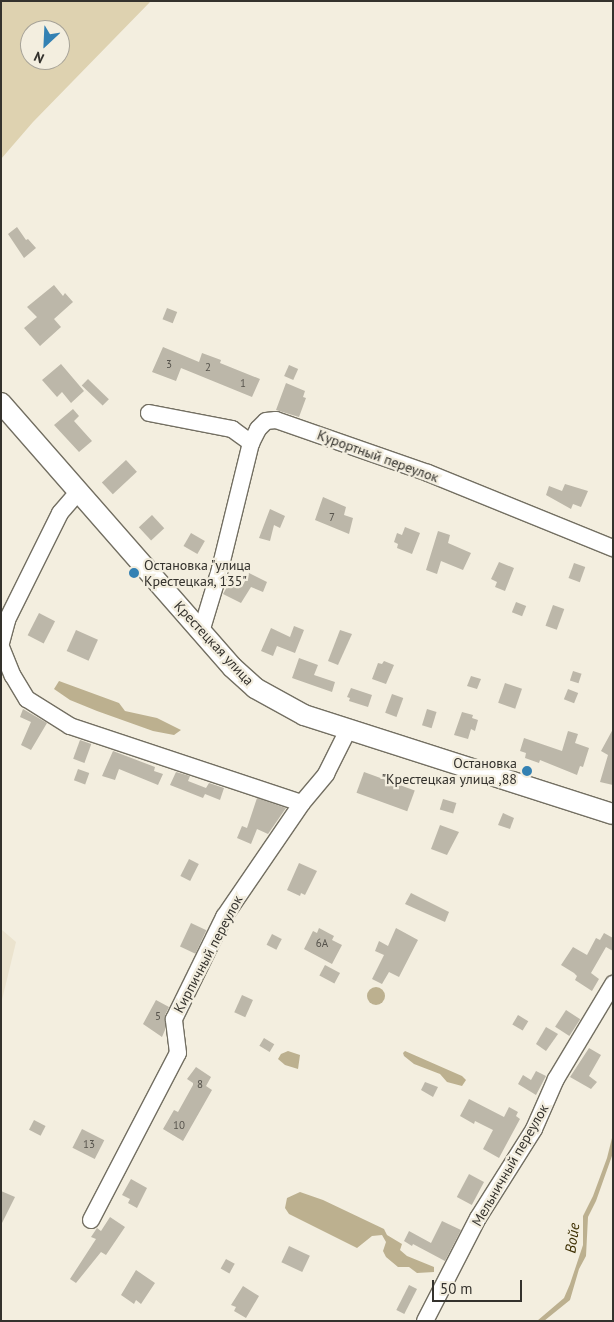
<!DOCTYPE html>
<html>
<head>
<meta charset="utf-8">
<style>
  body { margin:0 }
  #map { position:relative; width:614px; height:1322px; overflow:hidden; background:#f3eedf; font-family:"PT Sans",sans-serif }
  div>[style] { position:absolute }
  .built>* { inset:0; background:#ebe3ce }
  .green>* { inset:0; background:#ded2b0 }
  .water>* { inset:0; background:#bcb08f }
  .round { border-radius:50% }
  .building>* { inset:0; background:#bcb7a9; transform-origin:0 0 }
  .roads { filter:drop-shadow(1px 0 #736f62) drop-shadow(-1px 0 #736f62) drop-shadow(0 1px #736f62) drop-shadow(0 -1px #736f62) }
  .minor>* { height:16px; margin:-8px; padding:0 8px; transform-origin:8px; border-radius:8px; background:#fff }
  .major>* { height:20px; margin:-10px; padding:0 10px; transform-origin:10px; border-radius:10px; background:#fff }
  .dots>* { width:14px; height:14px; translate:-50% -50%; box-sizing:border-box; border:2px solid #f3eedf; border-radius:50% }
  span { translate:-50% -50%; white-space:nowrap; text-align:center; line-height:1.15; -webkit-text-stroke:4.5px #f3eedf; paint-order:stroke }
  .number-label { font-size:11px; color:#56534c }
  .number-label span { -webkit-text-stroke-width:0 }
  .street-label { font-size:14px; color:#34322d }
  .poi-label { font-size:14px; color:#34322d }
  .left { translate:0 -50%; text-align:left }
  .right { translate:-100% -50%; text-align:right }
  .water-label { font-size:15px; color:#3d2f02; font-style:italic }
  .frame { position:absolute; inset:0; border:2px solid #34322d; pointer-events:none }
  .north { position:absolute; left:20px; top:20px; width:50px; height:50px; box-sizing:border-box; background:#f3eedf; border:1px solid #a7a398; border-radius:50%; rotate:205deg; font-size:14px; font-weight:700; line-height:20px; text-align:center; color:#34322d }
  .north::after { content:''; display:block; margin:auto; width:18px; height:22px; background:#3381b3; clip-path:polygon(50% 0,100% 100%,50% 72%,0 100%) }
  .scale { position:absolute; left:432px; top:1280px; width:90px; height:22px; box-sizing:border-box; border:2px solid #34322d; border-top:0; padding-left:6px; font-size:15px; line-height:18px; white-space:nowrap; color:#34322d; -webkit-text-stroke:4px #f3eedf; paint-order:stroke }
</style>
</head>
<body>
<div id="map">
  <div class="built">
    <i style="clip-path:polygon(1px 929px,16px 942px,1px 1004px)"></i>
  </div>
  <div class="green">
    <i style="clip-path:polygon(evenodd,1px 1px,151px 1px,33px 122px,1px 159px,1px 1px,30px 30px,60px 30px,60px 60px,30px 60px,30px 30px)"></i>
  </div>
  <div class="water">
    <i style="clip-path:polygon(59px 681px,119px 703px,125px 711px,157px 718px,181px 730px,174px 735px,153px 731px,97px 711px,70px 700px,54px 689px)"></i>
    <i class="round" style="left:367px;top:987px;width:18px;height:18px"></i>
    <i style="clip-path:polygon(288px 1051px,300px 1055px,298px 1069px,285px 1065px,278px 1059px,281px 1054px)"></i>
    <i style="clip-path:polygon(405px 1051px,462px 1076px,466px 1080px,462px 1086px,447px 1082px,440px 1074px,414px 1064px,404px 1056px,403px 1053px)"></i>
    <i style="clip-path:polygon(613px 1134px,613px 1153px,596px 1201px,588px 1217px,586px 1256px,579px 1269px,570px 1300px,544px 1321px,537px 1321px,564px 1298px,570px 1284px,583px 1245px,583px 1216px,593px 1196px,607px 1158px)"></i>
    <i style="clip-path:polygon(300px 1192px,323px 1200px,384px 1229px,387px 1235px,402px 1244px,400px 1250px,407px 1256px,434px 1267px,434px 1272px,417px 1273px,409px 1267px,398px 1267px,386px 1257px,383px 1251px,386px 1242px,382px 1235px,372px 1236px,357px 1248px,289px 1214px,285px 1208px,287px 1198px)"></i>
  </div>
  <div class="building">
    <i style="clip-path:polygon(17px 227px,26px 240px,28px 239px,36px 248px,24px 258px,8px 234px)"></i>
    <i style="clip-path:polygon(54px 285px,63px 296px,65px 293px,73px 302px,54px 319px,61px 327px,40px 346px,24px 328px,37px 317px,27px 307px)"></i>
    <i style="left:167px;top:308px;width:11px;height:12px;rotate:22deg"></i>
    <i style="clip-path:polygon(163px 347px,199px 362px,202px 353px,221px 360px,220px 363px,260px 379px,252px 397px,181px 368px,176px 381px,152px 372px)"></i>
    <i style="clip-path:polygon(61px 364px,84px 391px,71px 403px,62px 392px,57px 397px,42px 380px)"></i>
    <i style="left:289px;top:365px;width:10px;height:12px;rotate:24deg"></i>
    <i style="left:88px;top:379px;width:29px;height:9px;rotate:44deg"></i>
    <i style="clip-path:polygon(286px 383px,305px 391px,303px 397px,306px 398px,299px 417px,276px 410px)"></i>
    <i style="clip-path:polygon(73px 409px,79px 416px,74px 421px,92px 441px,79px 452px,54px 425px)"></i>
    <i style="left:126px;top:460px;width:16px;height:33px;rotate:47deg"></i>
    <i style="clip-path:polygon(565px 484px,588px 491px,581px 507px,573px 504px,571px 509px,546px 495px,549px 486px,562px 491px)"></i>
    <i style="clip-path:polygon(323px 497px,346px 507px,344px 515px,353px 518px,349px 534px,315px 520px)"></i>
    <i style="clip-path:polygon(270px 509px,285px 516px,280px 528px,274px 525px,270px 541px,259px 538px)"></i>
    <i style="left:152px;top:515px;width:18px;height:18px;rotate:47deg"></i>
    <i style="clip-path:polygon(405px 527px,420px 533px,412px 554px,397px 548px,398px 544px,394px 542px,397px 533px,402px 535px)"></i>
    <i style="clip-path:polygon(438px 531px,450px 535px,448px 543px,471px 553px,463px 570px,441px 561px,437px 574px,426px 570px)"></i>
    <i style="left:191px;top:533px;width:16px;height:15px;rotate:30deg"></i>
    <i style="clip-path:polygon(499px 562px,514px 568px,505px 591px,495px 587px,497px 582px,491px 579px)"></i>
    <i style="left:574px;top:563px;width:12px;height:16px;rotate:20deg"></i>
    <i style="clip-path:polygon(249px 573px,267px 582px,263px 592px,251px 587px,241px 603px,223px 594px,231px 580px,242px 587px)"></i>
    <i style="left:516px;top:602px;width:11px;height:11px;rotate:22deg"></i>
    <i style="left:553px;top:605px;width:12px;height:22px;rotate:20deg"></i>
    <i style="left:39px;top:613px;width:18px;height:25px;rotate:27deg"></i>
    <i style="clip-path:polygon(294px 626px,304px 630px,295px 653px,277px 646px,273px 656px,261px 651px,271px 628px,290px 637px)"></i>
    <i style="left:76px;top:630px;width:24px;height:23px;rotate:24deg"></i>
    <i style="clip-path:polygon(340px 630px,352px 634px,338px 665px,328px 661px)"></i>
    <i style="clip-path:polygon(299px 658px,318px 665px,314px 675px,335px 682px,332px 692px,292px 678px)"></i>
    <i style="clip-path:polygon(384px 661px,394px 665px,386px 684px,372px 679px,378px 663px,382px 664px)"></i>
    <i style="left:573px;top:671px;width:9px;height:10px;rotate:18deg"></i>
    <i style="clip-path:polygon(471px 676px,481px 679px,477px 689px,467px 686px)"></i>
    <i style="left:505px;top:683px;width:18px;height:21px;rotate:19deg"></i>
    <i style="clip-path:polygon(351px 688px,372px 695px,368px 707px,349px 701px,350px 698px,347px 697px)"></i>
    <i style="left:568px;top:689px;width:11px;height:11px;rotate:22deg"></i>
    <i style="left:392px;top:694px;width:12px;height:20px;rotate:20deg"></i>
    <i style="clip-path:polygon(23px 709px,47px 723px,31px 750px,21px 745px,31px 722px,20px 717px)"></i>
    <i style="left:427px;top:709px;width:10px;height:17px;rotate:17deg"></i>
    <i style="clip-path:polygon(462px 712px,473px 715px,472px 718px,478px 720px,475px 731px,471px 729px,468px 739px,454px 735px)"></i>
    <i style="clip-path:polygon(613px 729px,613px 785px,600px 782px,608px 755px,601px 751px)"></i>
    <i style="clip-path:polygon(568px 731px,578px 734px,575px 743px,589px 748px,583px 767px,580px 766px,577px 775px,540px 760px,539px 763px,525px 758px,526px 753px,520px 751px,524px 738px,562px 751px)"></i>
    <i style="left:80px;top:740px;width:12px;height:20px;rotate:20deg"></i>
    <i style="clip-path:polygon(113px 751px,155px 767px,154px 771px,163px 774px,158px 785px,119px 769px,115px 780px,102px 776px)"></i>
    <i style="left:78px;top:769px;width:12px;height:12px;rotate:20deg"></i>
    <i style="clip-path:polygon(176px 772px,190px 776px,188px 781px,206px 788px,209px 783px,224px 788px,220px 800px,205px 794px,203px 798px,170px 785px)"></i>
    <i style="left:364px;top:772px;width:54px;height:22px;rotate:20deg"></i>
    <i style="clip-path:polygon(257px 798px,286px 808px,268px 834px,257px 829px,251px 844px,237px 838px,242px 826px,247px 828px)"></i>
    <i style="left:443px;top:799px;width:14px;height:11px;rotate:17deg"></i>
    <i style="clip-path:polygon(503px 813px,514px 818px,510px 829px,498px 825px)"></i>
    <i style="clip-path:polygon(440px 825px,459px 832px,447px 855px,431px 849px)"></i>
    <i style="left:189px;top:859px;width:11px;height:19px;rotate:27deg"></i>
    <i style="clip-path:polygon(299px 863px,317px 871px,305px 895px,301px 893px,300px 896px,287px 890px)"></i>
    <i style="clip-path:polygon(411px 893px,449px 912px,445px 922px,405px 904px)"></i>
    <i style="left:191px;top:923px;width:17px;height:26px;rotate:25deg"></i>
    <i style="clip-path:polygon(319px 928px,334px 936px,332px 940px,342px 945px,332px 964px,304px 949px,313px 931px,317px 933px)"></i>
    <i style="clip-path:polygon(396px 928px,418px 940px,399px 977px,389px 972px,382px 984px,372px 979px,384px 955px,375px 951px,379px 941px,388px 946px)"></i>
    <i style="clip-path:polygon(604px 933px,613px 938px,613px 951px,606px 947px,591px 973px,599px 979px,592px 991px,575px 980px,577px 976px,574px 973px,561px 965px,573px 947px,587px 955px,596px 938px,600px 940px)"></i>
    <i style="left:272px;top:934px;width:11px;height:12px;rotate:27deg"></i>
    <i style="left:325px;top:965px;width:17px;height:12px;rotate:28deg"></i>
    <i style="left:242px;top:995px;width:12px;height:19px;rotate:24deg"></i>
    <i style="clip-path:polygon(156px 1000px,169px 1007px,165px 1015px,165px 1030px,162px 1037px,143px 1024px)"></i>
    <i style="left:566px;top:1010px;width:17px;height:20px;rotate:33deg"></i>
    <i style="left:518px;top:1015px;width:12px;height:11px;rotate:31deg"></i>
    <i style="clip-path:polygon(546px 1027px,558px 1034px,546px 1051px,536px 1044px)"></i>
    <i style="left:264px;top:1038px;width:12px;height:9px;rotate:31deg"></i>
    <i style="clip-path:polygon(589px 1048px,601px 1055px,589px 1076px,597px 1082px,591px 1089px,570px 1077px)"></i>
    <i style="clip-path:polygon(196px 1067px,211px 1077px,206px 1086px,212px 1090px,183px 1141px,163px 1129px,174px 1110px,178px 1112px,193px 1085px,193px 1083px,187px 1079px)"></i>
    <i style="clip-path:polygon(536px 1071px,546px 1076px,536px 1095px,518px 1084px,523px 1075px,531px 1080px)"></i>
    <i style="clip-path:polygon(425px 1082px,438px 1087px,433px 1097px,421px 1090px)"></i>
    <i style="clip-path:polygon(469px 1099px,504px 1117px,509px 1107px,518px 1112px,516px 1116px,520px 1119px,499px 1158px,483px 1149px,493px 1130px,475px 1121px,474px 1124px,460px 1116px)"></i>
    <i style="left:34px;top:1120px;width:13px;height:11px;rotate:27deg"></i>
    <i style="left:82px;top:1129px;width:25px;height:21px;rotate:27deg"></i>
    <i style="left:469px;top:1174px;width:17px;height:26px;rotate:28deg"></i>
    <i style="clip-path:polygon(131px 1179px,147px 1188px,137px 1208px,128px 1203px,130px 1199px,122px 1195px)"></i>
    <i style="clip-path:polygon(1px 1191px,15px 1197px,1px 1225px)"></i>
    <i style="clip-path:polygon(110px 1217px,125px 1227px,106px 1255px,101px 1252px,76px 1283px,70px 1279px,96px 1239px,91px 1237px,97px 1228px,101px 1231px)"></i>
    <i style="clip-path:polygon(442px 1221px,461px 1230px,445px 1261px,413px 1244px,412px 1246px,404px 1241px,409px 1231px,431px 1243px)"></i>
    <i style="left:289px;top:1246px;width:23px;height:18px;rotate:25deg"></i>
    <i style="left:226px;top:1259px;width:10px;height:11px;rotate:29deg"></i>
    <i style="clip-path:polygon(136px 1270px,155px 1283px,141px 1304px,136px 1300px,134px 1304px,121px 1295px)"></i>
    <i style="left:409px;top:1285px;width:9px;height:28px;rotate:27deg"></i>
    <i style="clip-path:polygon(243px 1286px,259px 1296px,246px 1318px,234px 1311px,236px 1307px,231px 1305px)"></i>
  </div>
  <div class="roads">
    <div class="minor">
      <i style="left:149px;top:413px;width:85px;rotate:10.9deg"></i>
      <i style="left:232px;top:429px;width:24px;rotate:36deg"></i>
      <i style="left:251px;top:443px;width:16px;rotate:-63deg"></i>
      <i style="left:258px;top:429px;width:11px;rotate:-45deg"></i>
      <i style="left:266px;top:421px;width:10px;rotate:-6deg"></i>
      <i style="left:276px;top:420px;width:161px;rotate:19.2deg"></i>
      <i style="left:428px;top:473px;width:200px;rotate:22.1deg"></i>
      <i style="left:201px;top:632px;width:66px;rotate:-73.2deg"></i>
      <i style="left:220px;top:569px;width:130px;rotate:-76.2deg"></i>
      <i style="left:1px;top:643px;width:24px;rotate:-75deg"></i>
      <i style="left:7px;top:620px;width:119px;rotate:-63.6deg"></i>
      <i style="left:60px;top:513px;width:28px;rotate:-49deg"></i>
      <i style="left:1px;top:647px;width:31px;rotate:68deg"></i>
      <i style="left:13px;top:676px;width:27px;rotate:59deg"></i>
      <i style="left:27px;top:699px;width:51px;rotate:32.1deg"></i>
      <i style="left:70px;top:726px;width:244px;rotate:18.4deg"></i>
      <i style="left:91px;top:1220px;width:188px;rotate:-62.5deg"></i>
      <i style="left:178px;top:1053px;width:34px;rotate:-97deg"></i>
      <i style="left:174px;top:1019px;width:114px;rotate:-63.9deg"></i>
      <i style="left:224px;top:917px;width:138px;rotate:-55.6deg"></i>
      <i style="left:302px;top:803px;width:38px;rotate:-50deg"></i>
      <i style="left:326px;top:774px;width:49px;rotate:-63.4deg"></i>
      <i style="left:425px;top:1321px;width:116px;rotate:-62.8deg"></i>
      <i style="left:478px;top:1218px;width:105px;rotate:-57.8deg"></i>
      <i style="left:534px;top:1129px;width:55px;rotate:-66.3deg"></i>
      <i style="left:556px;top:1079px;width:111px;rotate:-59deg"></i>
    </div>
    <div class="major">
      <i style="left:1px;top:403px;width:351px;rotate:48.8deg"></i>
      <i style="left:232px;top:667px;width:31px;rotate:42deg"></i>
      <i style="left:255px;top:688px;width:56px;rotate:28.9deg"></i>
      <i style="left:304px;top:715px;width:324px;rotate:17.8deg"></i>
    </div>
  </div>
  <div class="dots">
    <i style="left:134px;top:573px;background:#3381b3"></i>
    <i style="left:527px;top:771px;background:#3381b3"></i>
  </div>
  <div class="number-label">
    <span style="left:169px;top:364px">3</span>
    <span style="left:208px;top:367px">2</span>
    <span style="left:243px;top:383px">1</span>
    <span style="left:332px;top:517px">7</span>
    <span style="left:322px;top:943px">6А</span>
    <span style="left:158px;top:1016px">5</span>
    <span style="left:200px;top:1084px">8</span>
    <span style="left:179px;top:1125px">10</span>
    <span style="left:89px;top:1144px">13</span>
  </div>
  <div class="street-label">
    <span style="left:378px;top:456px;rotate:20deg">Курортный переулок</span>
    <span style="left:214px;top:643px;rotate:47deg">Крестецкая улица</span>
    <span style="left:208px;top:954px;rotate:-62deg">Кирпичный переулок</span>
    <span style="left:510px;top:1165px;rotate:-60deg">Мельничный переулок</span>
  </div>
  <div class="poi-label">
    <span class="left" style="left:144px;top:573px">Остановка "улица<br>Крестецкая, 135"</span>
    <span class="right" style="left:517px;top:771px">Остановка<br>"Крестецкая улица ,88</span>
  </div>
  <div class="water-label">
    <span style="left:572px;top:1238px;rotate:-82deg">Войе</span>
  </div>
  <div class="frame"></div>
  <div class="north">N</div>
  <div class="scale">50 m</div>
</div>
</body>
</html>
